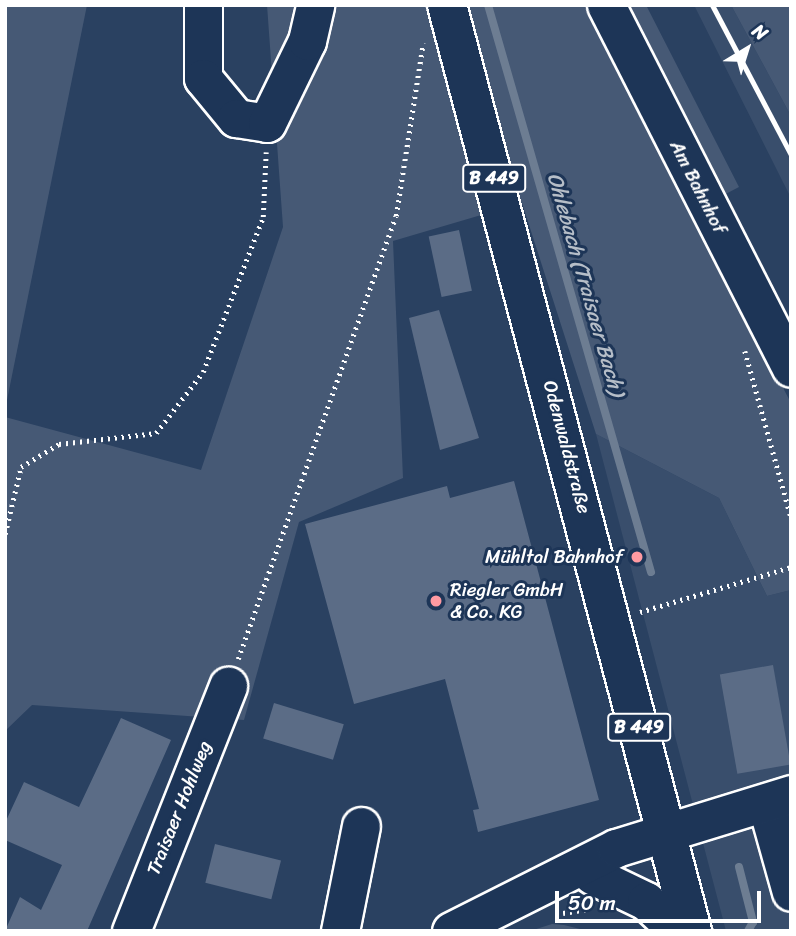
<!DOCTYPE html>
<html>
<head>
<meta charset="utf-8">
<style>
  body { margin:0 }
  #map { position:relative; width:796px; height:936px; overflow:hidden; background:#2a4161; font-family:Sriracha,sans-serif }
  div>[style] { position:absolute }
  .built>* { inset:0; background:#394e6c }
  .green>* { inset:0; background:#465975 }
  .stream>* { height:8px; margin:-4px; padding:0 4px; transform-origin:4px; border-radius:4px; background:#6d7d92 }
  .building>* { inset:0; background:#5b6c86; transform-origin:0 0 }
  .path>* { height:4.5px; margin-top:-2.25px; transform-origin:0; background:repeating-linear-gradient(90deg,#fff 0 2px,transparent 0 7px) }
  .roads { filter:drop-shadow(2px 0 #fff) drop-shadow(-2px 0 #fff) drop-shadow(0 2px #fff) drop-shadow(0 -2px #fff) }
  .minor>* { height:37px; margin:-18.5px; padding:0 18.5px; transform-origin:18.5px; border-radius:18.5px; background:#1d3557 }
  .major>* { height:38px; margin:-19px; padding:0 19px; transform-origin:19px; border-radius:19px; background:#1d3557 }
  .rail>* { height:5px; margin:-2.5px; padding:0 2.5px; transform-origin:2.5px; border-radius:2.5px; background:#fff }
  .dots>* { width:19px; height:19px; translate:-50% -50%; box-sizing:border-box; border:4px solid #1d3557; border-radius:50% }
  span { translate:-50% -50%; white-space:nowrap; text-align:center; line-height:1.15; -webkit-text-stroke:6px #1d3557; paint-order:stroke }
  .shield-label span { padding:2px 5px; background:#1d3557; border:2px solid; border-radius:5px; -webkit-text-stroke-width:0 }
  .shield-label { font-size:18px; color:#fff; font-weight:700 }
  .street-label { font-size:19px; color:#fff }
  .poi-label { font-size:19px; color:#fff }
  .right { translate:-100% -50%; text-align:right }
  .left { translate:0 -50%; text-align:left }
  .water-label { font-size:21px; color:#b6bec8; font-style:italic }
  .frame { position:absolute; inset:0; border:7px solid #fff; pointer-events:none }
  .north { position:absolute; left:712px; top:14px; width:70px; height:70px; -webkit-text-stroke:5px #1d3557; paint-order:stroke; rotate:38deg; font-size:19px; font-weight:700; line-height:28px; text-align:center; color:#fff }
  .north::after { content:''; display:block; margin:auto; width:24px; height:32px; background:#fff; clip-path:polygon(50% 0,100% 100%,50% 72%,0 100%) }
  .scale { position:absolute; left:555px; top:891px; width:206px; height:32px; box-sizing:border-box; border:4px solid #fff; border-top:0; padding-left:9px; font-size:21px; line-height:24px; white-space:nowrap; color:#fff; -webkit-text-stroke:5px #1d3557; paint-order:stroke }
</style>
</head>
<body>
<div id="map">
  <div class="built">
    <i style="clip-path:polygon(694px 5px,731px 5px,791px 116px,791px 198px)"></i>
    <i style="clip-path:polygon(596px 434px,719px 498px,767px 596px,791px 590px,791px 931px,726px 931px)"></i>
  </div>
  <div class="green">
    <i style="clip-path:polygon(5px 5px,87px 5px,5px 410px)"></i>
    <i style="clip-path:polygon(267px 5px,646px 5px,739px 187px,691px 212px,791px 403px,791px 590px,767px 596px,719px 498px,596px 434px,522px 203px,393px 241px,403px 478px,299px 522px,244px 720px,32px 705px,5px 731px,5px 417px,201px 470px,283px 227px)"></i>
    <i style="clip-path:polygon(731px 5px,791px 5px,791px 116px)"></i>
    <i style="clip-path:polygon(552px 924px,564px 925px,588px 931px,530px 931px)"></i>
  </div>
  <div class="stream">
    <i style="left:488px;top:5px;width:590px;rotate:73.96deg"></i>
    <i style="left:739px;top:867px;width:57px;rotate:75.7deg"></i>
    <i style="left:753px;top:922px;width:10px;rotate:119deg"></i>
  </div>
  <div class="building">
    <i style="left:459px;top:230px;width:62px;height:31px;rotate:78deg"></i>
    <i style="clip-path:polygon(439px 310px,479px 438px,440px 450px,409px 318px)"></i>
    <i style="clip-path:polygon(514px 481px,599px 800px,478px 832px,473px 810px,479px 809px,445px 679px,354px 704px,305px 524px,447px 486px,450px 498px)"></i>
    <i style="left:773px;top:665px;width:101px;height:54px;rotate:80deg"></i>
    <i style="left:274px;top:703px;width:73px;height:37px;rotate:17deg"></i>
    <i style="clip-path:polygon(121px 718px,171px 740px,87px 931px,5px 931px,20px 897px,41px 910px,62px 865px,5px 840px,5px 823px,24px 782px,79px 807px)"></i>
    <i style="left:215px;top:844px;width:68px;height:40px;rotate:14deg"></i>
  </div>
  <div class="path">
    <i style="left:745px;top:351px;width:172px;rotate:74.5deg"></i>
    <i style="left:5px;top:534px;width:69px;rotate:-76.6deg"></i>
    <i style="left:21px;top:467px;width:44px;rotate:-31.2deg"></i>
    <i style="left:59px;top:444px;width:98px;rotate:-6.5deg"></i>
    <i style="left:156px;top:433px;width:77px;rotate:-52.4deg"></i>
    <i style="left:203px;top:372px;width:166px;rotate:-68.8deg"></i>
    <i style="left:263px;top:217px;width:65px;rotate:-87.4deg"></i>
    <i style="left:640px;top:612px;width:158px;rotate:-16.6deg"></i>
    <i style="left:238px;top:659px;width:470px;rotate:-70.4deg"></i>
    <i style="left:396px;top:216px;width:175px;rotate:-81.1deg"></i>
    <i style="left:563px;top:913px;width:25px;rotate:-9deg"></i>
  </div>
  <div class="roads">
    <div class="minor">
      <i style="left:203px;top:5px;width:73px;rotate:90deg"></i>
      <i style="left:203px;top:78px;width:52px;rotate:50.5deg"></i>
      <i style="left:236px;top:118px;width:31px;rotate:9deg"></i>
      <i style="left:267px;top:123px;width:91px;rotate:-64deg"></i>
      <i style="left:307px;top:41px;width:37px;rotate:-77deg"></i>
      <i style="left:606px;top:5px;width:407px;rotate:63deg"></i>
      <i style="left:767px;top:806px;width:89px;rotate:74.4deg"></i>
      <i style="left:592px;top:875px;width:60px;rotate:25.7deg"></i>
      <i style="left:646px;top:901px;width:44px;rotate:43.2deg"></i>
      <i style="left:131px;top:931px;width:264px;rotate:-68.4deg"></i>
      <i style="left:340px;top:931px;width:107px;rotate:-78.7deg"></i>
      <i style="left:451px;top:931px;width:185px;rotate:-26.7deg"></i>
      <i style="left:616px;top:848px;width:183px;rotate:-17.1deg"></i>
    </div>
    <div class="major">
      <i style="left:447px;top:5px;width:958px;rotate:75.18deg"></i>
    </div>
  </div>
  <div class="rail">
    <i style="left:712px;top:5px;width:170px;rotate:62.2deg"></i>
  </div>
  <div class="dots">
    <i style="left:637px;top:557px;background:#ff9aa2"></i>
    <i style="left:436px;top:601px;background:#ff9aa2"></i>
  </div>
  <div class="shield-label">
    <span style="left:494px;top:178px">B 449</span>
    <span style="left:639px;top:727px">B 449</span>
  </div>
  <div class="street-label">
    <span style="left:698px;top:187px;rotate:63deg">Am Bahnhof</span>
    <span style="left:567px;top:447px;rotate:75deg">Odenwaldstraße</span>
    <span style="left:179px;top:808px;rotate:-68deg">Traisaer Hohlweg</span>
  </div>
  <div class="poi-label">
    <span class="right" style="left:623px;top:557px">Mühltal Bahnhof</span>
    <span class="left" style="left:450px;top:601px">Riegler GmbH<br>&amp; Co. KG</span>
  </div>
  <div class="water-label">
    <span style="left:586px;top:284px;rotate:74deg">Ohlebach (Traisaer Bach)</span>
  </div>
  <div class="frame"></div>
  <div class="north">N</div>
  <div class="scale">50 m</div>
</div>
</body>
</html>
